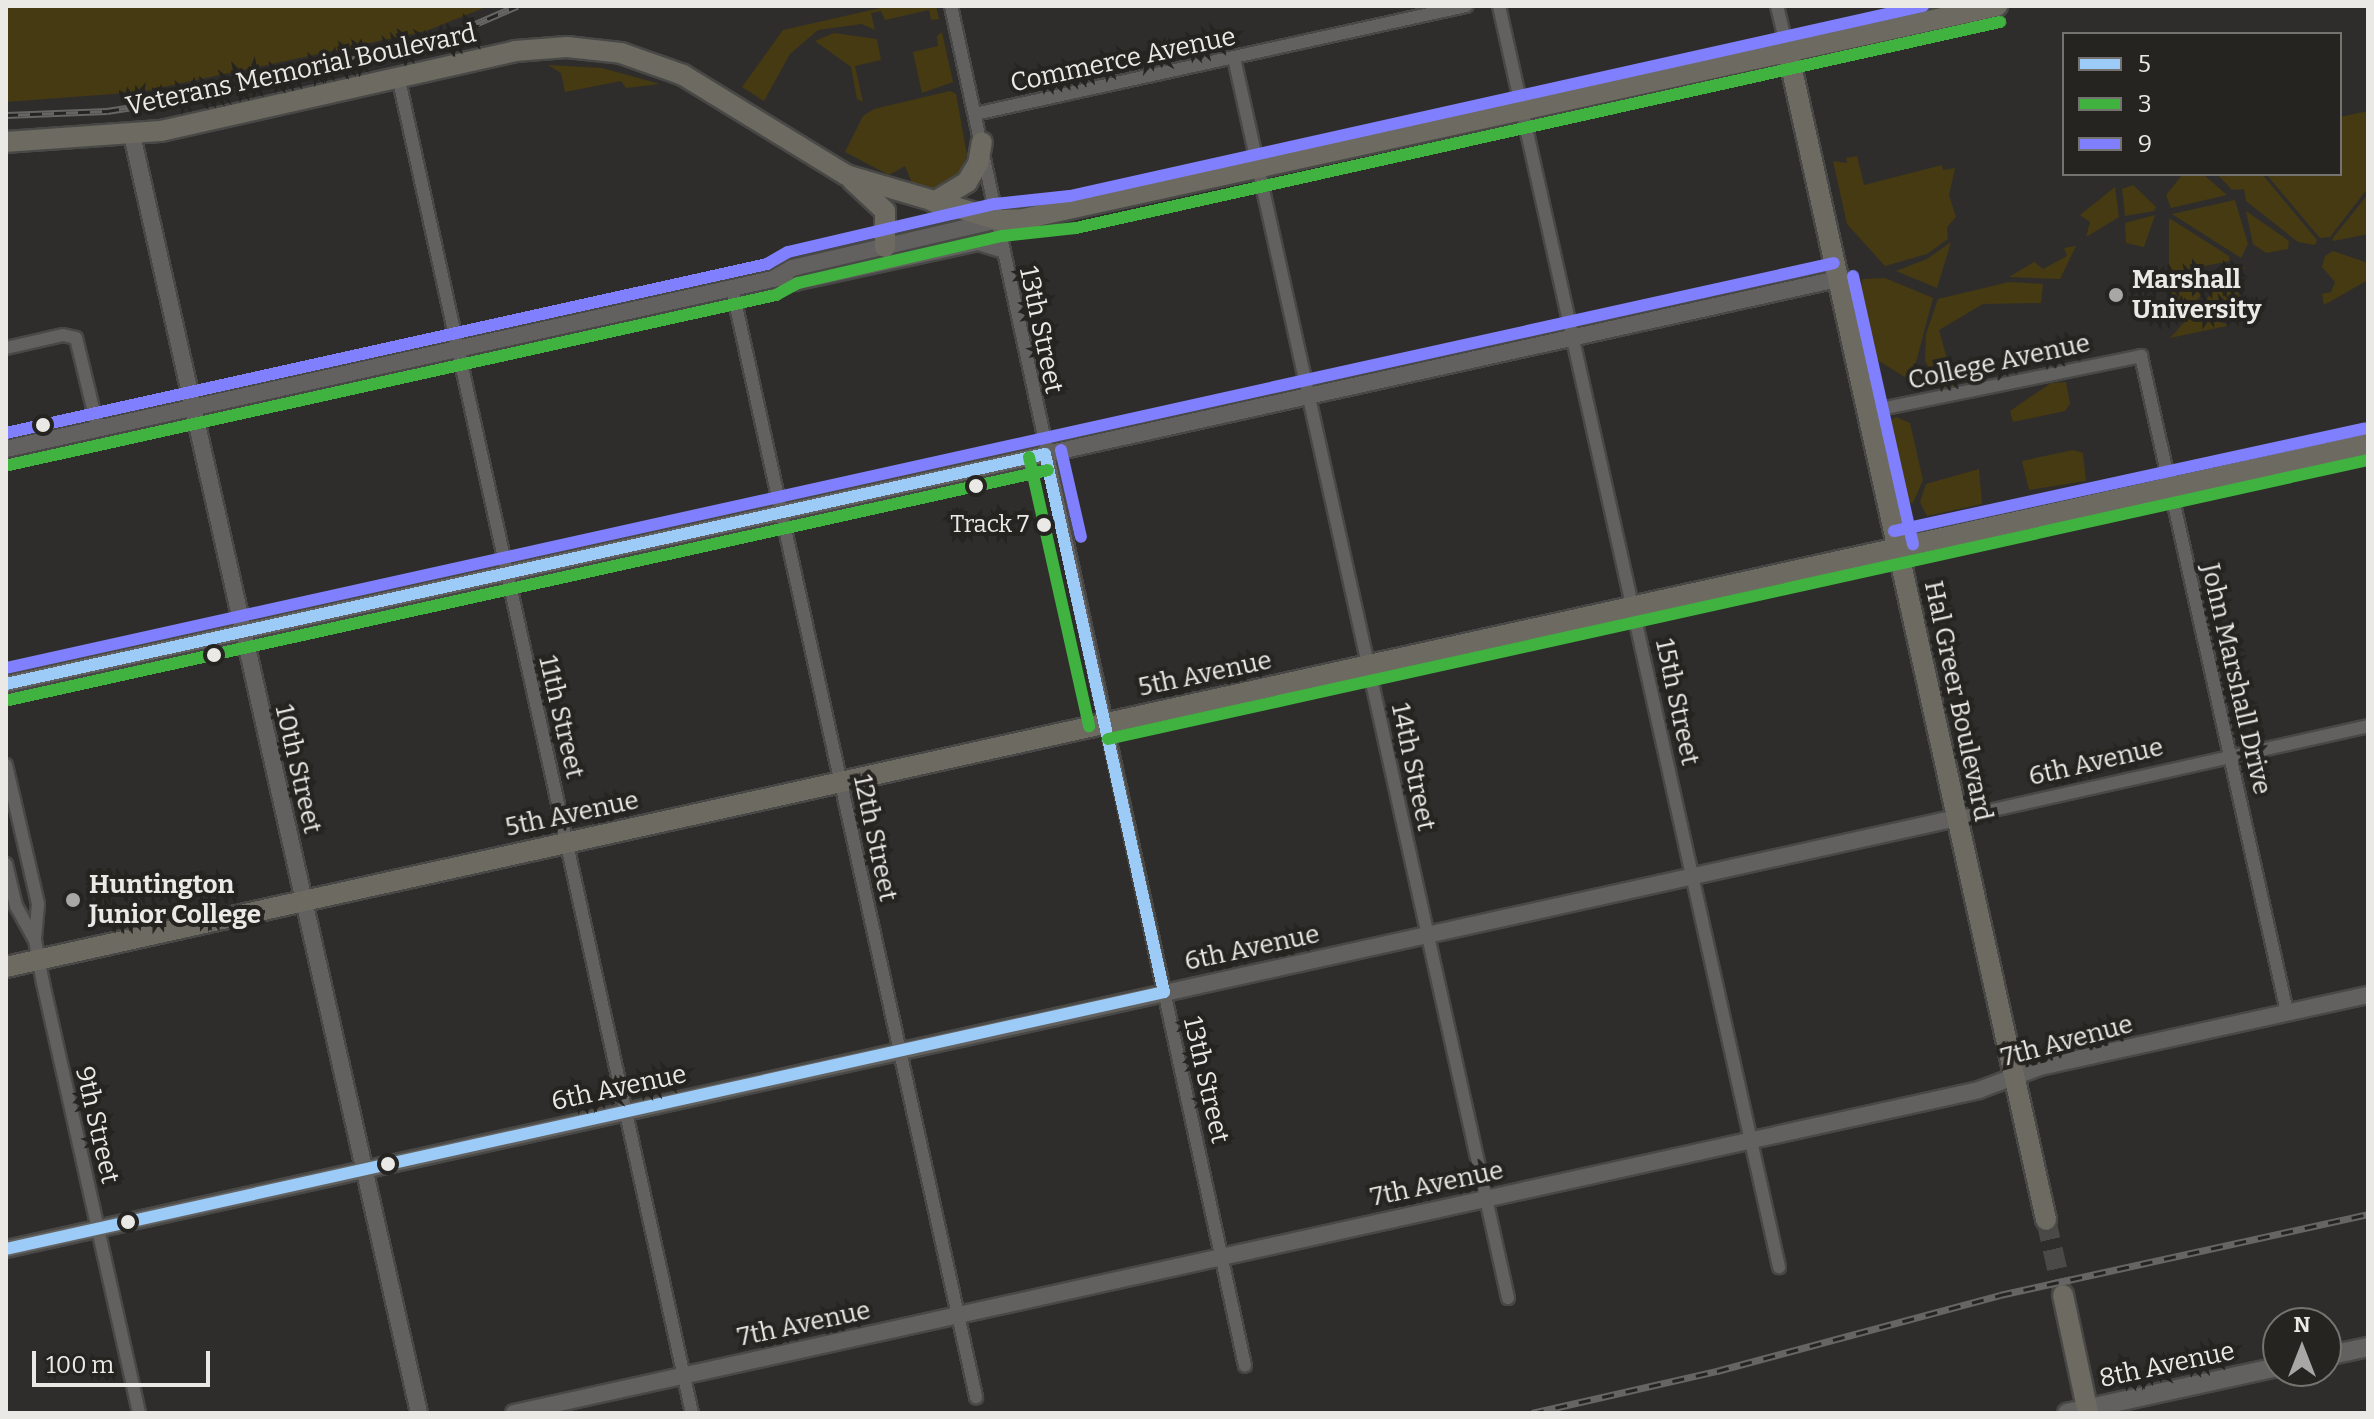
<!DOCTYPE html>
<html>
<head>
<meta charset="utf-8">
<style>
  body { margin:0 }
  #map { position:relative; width:2374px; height:1419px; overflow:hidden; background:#2e2d2b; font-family:Bitter,serif }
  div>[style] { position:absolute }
  .green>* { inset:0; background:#463a12 }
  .primary-tunnel>* { height:20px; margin-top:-10px; transform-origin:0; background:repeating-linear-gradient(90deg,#4a4947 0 20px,transparent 0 30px) }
  .roads { filter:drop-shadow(2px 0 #484846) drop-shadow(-2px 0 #484846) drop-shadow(0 2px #484846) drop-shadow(0 -2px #484846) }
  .minor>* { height:12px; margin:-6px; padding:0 6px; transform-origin:6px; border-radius:6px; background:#62615f }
  .tertiary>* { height:16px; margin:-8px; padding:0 8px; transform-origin:8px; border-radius:8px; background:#62615f }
  .secondary>* { height:18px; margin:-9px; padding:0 9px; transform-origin:9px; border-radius:9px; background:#62615f }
  .primary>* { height:20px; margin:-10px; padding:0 10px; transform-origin:10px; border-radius:10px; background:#6d6a61 }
  .rail>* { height:7px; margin-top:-3.5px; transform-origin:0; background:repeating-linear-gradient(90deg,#252420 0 12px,#666564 0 24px); box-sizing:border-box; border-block:2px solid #666564 }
  .bus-1>* { height:12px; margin:-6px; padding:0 6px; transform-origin:6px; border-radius:6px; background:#9bcbf6 }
  .bus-2>* { height:12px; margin:-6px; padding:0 6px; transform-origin:6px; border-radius:6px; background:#40b240 }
  .bus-3>* { height:12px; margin:-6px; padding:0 6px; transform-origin:6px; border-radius:6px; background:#8080ff }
  .dots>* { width:22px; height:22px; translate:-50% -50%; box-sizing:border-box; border:4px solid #252420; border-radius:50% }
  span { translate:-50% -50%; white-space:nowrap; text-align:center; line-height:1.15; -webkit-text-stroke:8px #252420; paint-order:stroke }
  .bus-label { font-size:24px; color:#eae9e6 }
  .right { translate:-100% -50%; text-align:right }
  .street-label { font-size:26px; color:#eae9e6 }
  .poi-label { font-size:26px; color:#eae9e6; font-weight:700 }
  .left { translate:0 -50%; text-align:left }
  .frame { position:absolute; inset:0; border:8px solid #eae9e6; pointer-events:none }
  .legend { position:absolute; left:2062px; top:32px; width:280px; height:144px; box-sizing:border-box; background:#252420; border:2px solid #74736f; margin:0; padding:10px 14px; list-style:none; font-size:24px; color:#eae9e6 }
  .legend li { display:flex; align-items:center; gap:16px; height:40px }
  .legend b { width:40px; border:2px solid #74736f }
  .north { position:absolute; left:2262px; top:1307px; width:80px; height:80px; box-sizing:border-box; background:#252420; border:2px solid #74736f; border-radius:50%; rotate:0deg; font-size:22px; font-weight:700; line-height:32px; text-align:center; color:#eae9e6 }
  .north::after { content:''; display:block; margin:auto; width:28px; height:36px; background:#a8a7a5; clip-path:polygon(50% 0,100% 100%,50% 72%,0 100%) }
  .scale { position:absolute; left:32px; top:1351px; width:178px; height:36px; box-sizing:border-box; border:4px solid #eae9e6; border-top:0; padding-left:10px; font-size:24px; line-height:28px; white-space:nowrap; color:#eae9e6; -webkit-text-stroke:6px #252420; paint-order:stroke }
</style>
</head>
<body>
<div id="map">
  <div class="green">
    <i style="clip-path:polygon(6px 6px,489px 6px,426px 31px,140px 92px,6px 102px)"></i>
    <i style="clip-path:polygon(889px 6px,936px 6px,939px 19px,931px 20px,929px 10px,885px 20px,881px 11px,871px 13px,875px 30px,862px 24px,818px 30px,790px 54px,764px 101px,742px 87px,783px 30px)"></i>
    <i style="clip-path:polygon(942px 32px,953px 82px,922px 93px,913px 52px,938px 46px,937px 36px)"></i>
    <i style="clip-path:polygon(834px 33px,877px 39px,881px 60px,855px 66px,863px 102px,857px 99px,851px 67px,815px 41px)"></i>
    <i style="clip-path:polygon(548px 65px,602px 68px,660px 84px,626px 88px,621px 81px,565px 92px,561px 73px)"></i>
    <i style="clip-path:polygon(950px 91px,956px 94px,967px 155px,957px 178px,938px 189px,912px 183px,905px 166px,889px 175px,845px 152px,863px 116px,874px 109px)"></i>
    <i style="clip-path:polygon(2368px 111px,2368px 188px,2330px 237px,2320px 238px,2266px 174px,2340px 174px,2340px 117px)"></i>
    <i style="clip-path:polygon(1857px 156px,1864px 185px,1942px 165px,1943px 170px,1955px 168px,1949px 195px,1956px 217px,1947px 227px,1948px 239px,1927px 254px,1885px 266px,1847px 224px,1833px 161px,1847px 163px,1846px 158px)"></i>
    <i style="clip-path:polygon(2183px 174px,2203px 174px,2227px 195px,2171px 208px,2166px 195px)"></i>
    <i style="clip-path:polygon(2217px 174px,2262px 174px,2317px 240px,2315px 245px,2298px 242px,2246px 201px,2244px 189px,2232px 190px)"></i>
    <i style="clip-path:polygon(2133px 185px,2156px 207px,2154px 211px,2125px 216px,2122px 189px)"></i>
    <i style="clip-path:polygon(2115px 187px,2119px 217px,2086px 237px,2090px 222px,2080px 215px)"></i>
    <i style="clip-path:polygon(2368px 194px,2368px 234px,2334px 241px,2332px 239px)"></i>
    <i style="clip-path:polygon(2235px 200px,2248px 244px,2241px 258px,2172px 214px)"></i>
    <i style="clip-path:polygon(2246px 211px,2289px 241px,2288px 249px,2266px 253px,2253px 244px)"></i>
    <i style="clip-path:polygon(2155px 215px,2144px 247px,2126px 243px,2125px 223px)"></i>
    <i style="clip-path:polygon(2169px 218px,2229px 256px,2230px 261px,2169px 273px)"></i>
    <i style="clip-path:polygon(1951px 242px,1937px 288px,1896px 271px,1927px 259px)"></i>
    <i style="clip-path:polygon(2076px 246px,2060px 279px,2009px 277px,2034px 262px,2043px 269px,2067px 256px,2064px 248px)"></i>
    <i style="clip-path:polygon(2333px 251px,2368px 263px,2368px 280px,2324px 305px,2322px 294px,2331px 292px,2335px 282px,2322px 267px,2325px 256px)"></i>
    <i style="clip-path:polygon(2235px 266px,2246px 268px,2234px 272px,2244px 322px,2197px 310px)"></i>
    <i style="clip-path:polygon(2225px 270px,2191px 306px,2171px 302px,2172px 280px)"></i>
    <i style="clip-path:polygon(1885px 278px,1933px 298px,1911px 381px,1876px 359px,1860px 289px,1863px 279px)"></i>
    <i style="clip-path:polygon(2009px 282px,2043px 284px,2041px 303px,1983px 304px,1939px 330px,1955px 388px,1942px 391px,1925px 361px,1926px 334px,1938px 299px)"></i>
    <i style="clip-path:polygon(2192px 314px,2226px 324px,2227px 326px,2170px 338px)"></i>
    <i style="clip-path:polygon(2066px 382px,2070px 404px,2065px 411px,2013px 422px,2010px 411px,2051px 383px)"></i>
    <i style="clip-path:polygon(1896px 417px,1910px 423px,1923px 480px,1913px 503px,1907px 503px,1889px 421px)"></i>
    <i style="clip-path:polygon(2073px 450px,2083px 453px,2086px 481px,2029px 490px,2022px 461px)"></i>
    <i style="clip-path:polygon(1979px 469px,1982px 504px,1927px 516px,1920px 502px,1926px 484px)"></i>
    <i style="clip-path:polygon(2148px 471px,2153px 480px,2055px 502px,2030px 497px)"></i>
    <i style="clip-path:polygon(1987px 506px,1965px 521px,1915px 531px,1913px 522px)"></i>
  </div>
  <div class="primary-tunnel">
    <i style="left:2046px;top:1220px;width:77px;rotate:77.2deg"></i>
  </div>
  <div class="roads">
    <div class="minor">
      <i style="left:951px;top:6px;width:1391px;rotate:77.8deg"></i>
      <i style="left:1499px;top:6px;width:1292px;rotate:77.48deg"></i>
      <i style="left:1777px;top:6px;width:47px;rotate:76.6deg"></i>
      <i style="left:1234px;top:58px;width:1270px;rotate:77.54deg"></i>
      <i style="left:398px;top:76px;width:1369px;rotate:77.6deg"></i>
      <i style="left:975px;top:114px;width:503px;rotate:-12.41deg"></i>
      <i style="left:773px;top:279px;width:23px;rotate:13deg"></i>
      <i style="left:795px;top:284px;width:187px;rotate:-12.3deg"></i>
      <i style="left:978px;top:244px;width:24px;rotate:17deg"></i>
      <i style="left:732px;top:288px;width:1136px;rotate:77.59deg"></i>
      <i style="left:6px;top:348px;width:58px;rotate:-12.8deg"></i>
      <i style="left:63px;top:335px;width:13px;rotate:13deg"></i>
      <i style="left:76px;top:338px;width:94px;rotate:76.4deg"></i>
      <i style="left:1866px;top:412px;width:281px;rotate:-11.5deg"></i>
      <i style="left:2141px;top:356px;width:672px;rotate:77.45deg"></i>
      <i style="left:6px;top:765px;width:143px;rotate:77deg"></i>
      <i style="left:38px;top:904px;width:36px;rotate:95deg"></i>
      <i style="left:35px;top:940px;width:44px;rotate:79.5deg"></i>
      <i style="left:43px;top:983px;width:441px;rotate:77.4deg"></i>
      <i style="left:1957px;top:818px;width:421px;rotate:-12.6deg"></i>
      <i style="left:6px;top:864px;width:43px;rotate:76.6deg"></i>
      <i style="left:16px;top:906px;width:39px;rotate:61deg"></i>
    </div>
    <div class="tertiary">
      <i style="left:132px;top:135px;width:1310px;rotate:77.34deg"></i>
      <i style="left:6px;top:449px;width:786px;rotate:-12.5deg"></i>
      <i style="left:773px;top:279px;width:22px;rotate:-30deg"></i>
      <i style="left:792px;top:268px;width:212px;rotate:-13.1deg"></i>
      <i style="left:6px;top:684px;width:1875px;rotate:-12.47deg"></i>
      <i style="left:6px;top:1249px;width:1998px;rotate:-12.46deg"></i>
      <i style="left:514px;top:1413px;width:1500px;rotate:-12.43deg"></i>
      <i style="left:1979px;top:1090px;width:65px;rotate:-20.7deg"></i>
      <i style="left:2040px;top:1067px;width:336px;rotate:-12.4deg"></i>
    </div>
    <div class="secondary">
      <i style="left:2326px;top:1356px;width:43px;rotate:-12.1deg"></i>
      <i style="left:2067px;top:1413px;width:216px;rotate:-12.3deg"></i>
    </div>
    <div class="primary">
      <i style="left:1788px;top:52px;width:1196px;rotate:77.54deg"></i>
      <i style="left:6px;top:142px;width:155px;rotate:-4.1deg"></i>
      <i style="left:161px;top:131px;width:363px;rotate:-12.7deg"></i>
      <i style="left:515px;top:51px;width:52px;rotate:-4.4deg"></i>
      <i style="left:567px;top:47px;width:54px;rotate:6.3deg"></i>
      <i style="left:621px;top:53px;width:66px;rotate:19.5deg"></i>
      <i style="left:683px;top:75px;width:191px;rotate:31.5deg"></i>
      <i style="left:846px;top:175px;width:159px;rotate:16.4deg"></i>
      <i style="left:999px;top:220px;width:24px;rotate:-2deg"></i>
      <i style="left:1023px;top:219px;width:997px;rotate:-12.34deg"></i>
      <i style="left:852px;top:180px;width:45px;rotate:43.2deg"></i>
      <i style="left:885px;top:211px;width:36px;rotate:90deg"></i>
      <i style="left:934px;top:202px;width:39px;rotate:-31deg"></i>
      <i style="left:967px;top:182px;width:21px;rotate:-59deg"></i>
      <i style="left:978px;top:164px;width:22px;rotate:-80deg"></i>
      <i style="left:6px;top:967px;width:2419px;rotate:-12.49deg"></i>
      <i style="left:2063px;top:1295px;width:121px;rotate:78deg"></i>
    </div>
  </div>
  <div class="rail">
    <i style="left:6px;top:115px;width:101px;rotate:-2.3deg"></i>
    <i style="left:107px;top:111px;width:85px;rotate:-8.8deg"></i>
    <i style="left:191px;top:98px;width:259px;rotate:-13.4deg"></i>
    <i style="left:443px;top:38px;width:81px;rotate:-23.4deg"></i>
    <i style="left:1532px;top:1413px;width:190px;rotate:-12.8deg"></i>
    <i style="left:1717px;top:1371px;width:293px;rotate:-15deg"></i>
    <i style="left:2000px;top:1295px;width:377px;rotate:-12.4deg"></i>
  </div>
  <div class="bus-1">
    <i style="left:1045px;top:454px;width:551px;rotate:77.53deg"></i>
    <i style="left:6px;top:684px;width:1064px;rotate:-12.48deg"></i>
    <i style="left:6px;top:1249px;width:1186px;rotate:-12.51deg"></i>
  </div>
  <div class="bus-2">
    <i style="left:1029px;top:457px;width:276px;rotate:77.4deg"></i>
    <i style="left:9px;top:465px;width:786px;rotate:-12.5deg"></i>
    <i style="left:776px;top:295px;width:25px;rotate:-29deg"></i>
    <i style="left:798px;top:283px;width:209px;rotate:-13deg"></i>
    <i style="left:1002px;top:236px;width:74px;rotate:-6.2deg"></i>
    <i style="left:1076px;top:228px;width:947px;rotate:-12.57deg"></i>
    <i style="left:9px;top:700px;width:1064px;rotate:-12.48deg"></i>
    <i style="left:1108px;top:739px;width:1291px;rotate:-12.49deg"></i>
  </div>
  <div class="bus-3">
    <i style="left:1853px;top:276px;width:275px;rotate:77.4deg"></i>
    <i style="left:6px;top:433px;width:780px;rotate:-12.52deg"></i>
    <i style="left:767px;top:264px;width:24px;rotate:-30deg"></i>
    <i style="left:788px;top:252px;width:212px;rotate:-13.1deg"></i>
    <i style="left:995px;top:204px;width:75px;rotate:-6.1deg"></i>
    <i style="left:1070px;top:196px;width:874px;rotate:-12.56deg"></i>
    <i style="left:1061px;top:450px;width:89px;rotate:77.1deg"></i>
    <i style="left:1894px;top:531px;width:482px;rotate:-12.3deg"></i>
    <i style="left:6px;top:668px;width:1872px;rotate:-12.49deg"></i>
  </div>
  <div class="dots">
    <i style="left:2116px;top:295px;background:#a8a7a5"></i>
    <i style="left:43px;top:425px;background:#eae9e6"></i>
    <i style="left:976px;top:486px;background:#eae9e6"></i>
    <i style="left:1044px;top:525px;background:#eae9e6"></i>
    <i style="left:214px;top:655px;background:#eae9e6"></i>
    <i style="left:73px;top:900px;background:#a8a7a5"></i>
    <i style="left:388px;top:1164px;background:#eae9e6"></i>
    <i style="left:128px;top:1222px;background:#eae9e6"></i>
  </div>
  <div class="bus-label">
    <span class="right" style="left:1029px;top:525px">Track 7</span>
  </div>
  <div class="street-label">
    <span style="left:1123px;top:60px;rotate:-12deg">Commerce Avenue</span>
    <span style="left:301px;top:70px;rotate:-12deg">Veterans Memorial Boulevard</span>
    <span style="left:1041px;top:330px;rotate:78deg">13th Street</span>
    <span style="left:1999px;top:362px;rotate:-12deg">College Avenue</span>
    <span style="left:1205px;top:674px;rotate:-12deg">5th Avenue</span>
    <span style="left:2236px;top:679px;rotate:77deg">John Marshall Drive</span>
    <span style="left:1958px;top:701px;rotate:78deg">Hal Greer Boulevard</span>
    <span style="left:1677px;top:702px;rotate:78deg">15th Street</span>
    <span style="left:561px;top:717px;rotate:77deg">11th Street</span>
    <span style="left:2096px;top:762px;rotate:-13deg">6th Avenue</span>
    <span style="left:1413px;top:767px;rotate:78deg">14th Street</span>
    <span style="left:298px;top:769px;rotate:77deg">10th Street</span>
    <span style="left:572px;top:814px;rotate:-12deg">5th Avenue</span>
    <span style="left:875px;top:838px;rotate:78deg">12th Street</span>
    <span style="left:1252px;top:948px;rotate:-12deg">6th Avenue</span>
    <span style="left:2067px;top:1041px;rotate:-15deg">7th Avenue</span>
    <span style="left:1206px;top:1080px;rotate:77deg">13th Street</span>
    <span style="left:619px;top:1088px;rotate:-12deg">6th Avenue</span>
    <span style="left:97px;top:1125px;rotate:77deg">9th Street</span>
    <span style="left:1437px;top:1184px;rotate:-12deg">7th Avenue</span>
    <span style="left:804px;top:1324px;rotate:-12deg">7th Avenue</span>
    <span style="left:2167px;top:1365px;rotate:-12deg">8th Avenue</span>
  </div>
  <div class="poi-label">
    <span class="left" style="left:2132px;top:295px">Marshall<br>University</span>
    <span class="left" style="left:89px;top:900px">Huntington<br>Junior College</span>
  </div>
  <div class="frame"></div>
  <ul class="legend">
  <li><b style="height:10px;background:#9bcbf6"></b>5</li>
  <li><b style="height:10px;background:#40b240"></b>3</li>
  <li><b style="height:10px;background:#8080ff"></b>9</li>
  </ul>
  <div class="north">N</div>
  <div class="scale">100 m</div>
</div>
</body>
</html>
